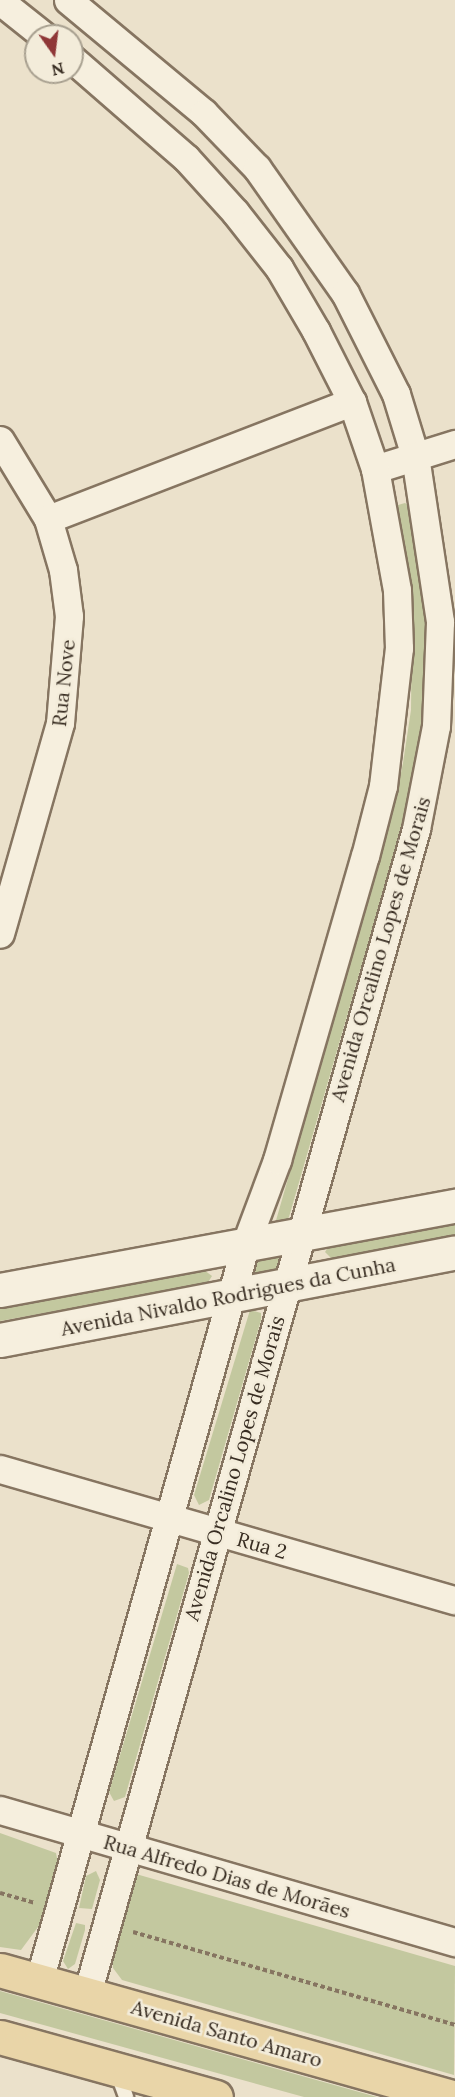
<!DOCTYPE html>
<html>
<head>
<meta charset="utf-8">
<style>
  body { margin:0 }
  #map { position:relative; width:455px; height:2097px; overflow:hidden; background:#ebe1cb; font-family:Lora,serif }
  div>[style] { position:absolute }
  .green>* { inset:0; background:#c3c89f }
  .path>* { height:4px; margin-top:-2px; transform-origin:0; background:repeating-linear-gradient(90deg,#867561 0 4.5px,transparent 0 7.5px) }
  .roads { filter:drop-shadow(2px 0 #867561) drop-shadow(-2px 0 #867561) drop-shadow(0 2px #867561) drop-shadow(0 -2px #867561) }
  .service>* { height:14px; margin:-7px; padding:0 7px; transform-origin:7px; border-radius:7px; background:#f6efde }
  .minor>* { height:27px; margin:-13.5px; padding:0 13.5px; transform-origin:13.5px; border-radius:13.5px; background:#f6efde }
  .tertiary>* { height:33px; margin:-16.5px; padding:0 16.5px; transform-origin:16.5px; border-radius:16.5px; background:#f6efde }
  .primary>* { height:33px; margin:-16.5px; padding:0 16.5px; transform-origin:16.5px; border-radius:16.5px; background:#e9d5a8 }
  span { translate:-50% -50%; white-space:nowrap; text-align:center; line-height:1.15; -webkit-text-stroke:5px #f3ecda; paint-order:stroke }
  .street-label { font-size:20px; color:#382d22 }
  .north { position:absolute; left:24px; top:24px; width:60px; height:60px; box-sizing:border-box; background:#f3ecda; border:2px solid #a8a090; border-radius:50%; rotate:166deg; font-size:16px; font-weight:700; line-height:24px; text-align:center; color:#382d22 }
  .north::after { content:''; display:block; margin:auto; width:21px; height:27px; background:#8f3737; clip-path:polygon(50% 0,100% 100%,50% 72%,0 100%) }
</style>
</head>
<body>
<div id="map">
  <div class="green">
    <i style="clip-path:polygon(405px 503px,411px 507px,420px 550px,429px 649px,426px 702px,412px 791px,289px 1217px,284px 1224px,275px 1224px,392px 816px,403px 763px,411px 710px,412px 609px,396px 514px,398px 505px)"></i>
    <i style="clip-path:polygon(455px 1222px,455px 1237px,333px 1260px,325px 1252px,329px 1246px)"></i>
    <i style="clip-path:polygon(276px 1248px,284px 1257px,285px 1269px,256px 1278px,249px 1268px,250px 1257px)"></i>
    <i style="clip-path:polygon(204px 1270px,212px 1276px,207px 1284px,0 1321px,0 1308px)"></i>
    <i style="clip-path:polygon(250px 1310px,261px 1313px,261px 1320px,209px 1500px,199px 1505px,194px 1495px)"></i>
    <i style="clip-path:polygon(177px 1564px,188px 1568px,189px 1573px,125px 1797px,114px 1801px,109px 1792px)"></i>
    <i style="clip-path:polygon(0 1833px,56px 1853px,58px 1863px,41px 1923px,21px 1950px,0 1947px)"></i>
    <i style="clip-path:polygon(96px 1871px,100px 1880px,92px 1909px,79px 1908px,86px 1876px)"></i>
    <i style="clip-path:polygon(136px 1874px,455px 1966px,454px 2075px,122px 1980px,113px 1968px,112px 1954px)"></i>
    <i style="clip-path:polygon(76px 1923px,85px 1925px,85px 1930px,75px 1964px,68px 1969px,63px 1961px)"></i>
    <i style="clip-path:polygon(0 1991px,377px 2097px,304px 2097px,0 2013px)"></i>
  </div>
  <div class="path">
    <i style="left:0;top:1893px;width:35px;rotate:16deg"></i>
    <i style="left:133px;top:1932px;width:335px;rotate:16.1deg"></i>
  </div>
  <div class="roads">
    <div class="service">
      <i style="left:117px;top:2072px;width:27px;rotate:70deg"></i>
    </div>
    <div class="minor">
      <i style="left:68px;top:0;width:177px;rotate:39.7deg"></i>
      <i style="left:204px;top:113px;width:76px;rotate:46.1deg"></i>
      <i style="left:257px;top:168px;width:153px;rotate:54.9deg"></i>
      <i style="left:345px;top:293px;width:113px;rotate:63.2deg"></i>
      <i style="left:396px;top:394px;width:65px;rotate:73deg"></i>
      <i style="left:415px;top:456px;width:168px;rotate:81.4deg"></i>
      <i style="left:440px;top:622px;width:104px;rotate:92.2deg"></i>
      <i style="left:436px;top:726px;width:105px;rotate:101deg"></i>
      <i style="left:416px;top:829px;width:1211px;rotate:105.77deg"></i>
      <i style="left:0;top:1px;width:56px;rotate:38.5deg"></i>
      <i style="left:0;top:440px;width:92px;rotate:58.7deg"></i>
      <i style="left:48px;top:519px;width:53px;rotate:73.6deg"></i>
      <i style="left:63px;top:570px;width:46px;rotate:82.6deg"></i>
      <i style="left:69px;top:616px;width:107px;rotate:94.8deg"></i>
      <i style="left:60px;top:723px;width:219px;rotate:105.9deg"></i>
      <i style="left:375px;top:469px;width:84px;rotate:-17.4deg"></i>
      <i style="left:48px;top:519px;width:326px;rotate:-21.1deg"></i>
      <i style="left:0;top:1469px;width:473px;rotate:16.1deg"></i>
      <i style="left:0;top:1810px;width:474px;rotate:16.2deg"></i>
      <i style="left:39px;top:1981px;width:766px;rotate:-74.33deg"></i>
      <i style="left:246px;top:1243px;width:89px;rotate:-69.5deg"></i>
      <i style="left:277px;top:1160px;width:316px;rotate:-73.9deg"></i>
      <i style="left:365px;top:856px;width:72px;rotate:-75.6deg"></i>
      <i style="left:383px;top:786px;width:139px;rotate:-83.4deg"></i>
      <i style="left:399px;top:648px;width:58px;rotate:-92deg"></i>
      <i style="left:397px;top:590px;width:123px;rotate:-100.3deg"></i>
      <i style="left:375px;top:469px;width:71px;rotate:-108.9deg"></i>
      <i style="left:352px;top:402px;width:80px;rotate:-116.9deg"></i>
      <i style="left:316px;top:331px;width:73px;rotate:-120.4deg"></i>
      <i style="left:279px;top:268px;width:71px;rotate:-128.2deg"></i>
      <i style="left:235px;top:212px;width:73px;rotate:-132.2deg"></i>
      <i style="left:186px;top:158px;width:151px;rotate:-139deg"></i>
    </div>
    <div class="tertiary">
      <i style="left:0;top:1290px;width:463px;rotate:-10.5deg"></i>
      <i style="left:0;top:1340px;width:463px;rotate:-10.9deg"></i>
    </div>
    <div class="primary">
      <i style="left:0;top:1970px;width:470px;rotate:15.7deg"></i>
      <i style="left:0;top:2037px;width:224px;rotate:15.5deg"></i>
    </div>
  </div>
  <div class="street-label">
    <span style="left:63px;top:683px;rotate:-84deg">Rua Nove</span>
    <span style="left:380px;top:949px;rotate:-74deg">Avenida Orcalino Lopes de Morais</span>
    <span style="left:228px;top:1296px;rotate:-11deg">Avenida Nivaldo Rodrigues da Cunha</span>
    <span style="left:234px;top:1468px;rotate:-74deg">Avenida Orcalino Lopes de Morais</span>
    <span style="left:262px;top:1545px;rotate:16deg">Rua 2</span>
    <span style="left:227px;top:1876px;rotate:16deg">Rua Alfredo Dias de Morães</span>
    <span style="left:227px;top:2033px;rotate:16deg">Avenida Santo Amaro</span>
  </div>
  <div class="north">N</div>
</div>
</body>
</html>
